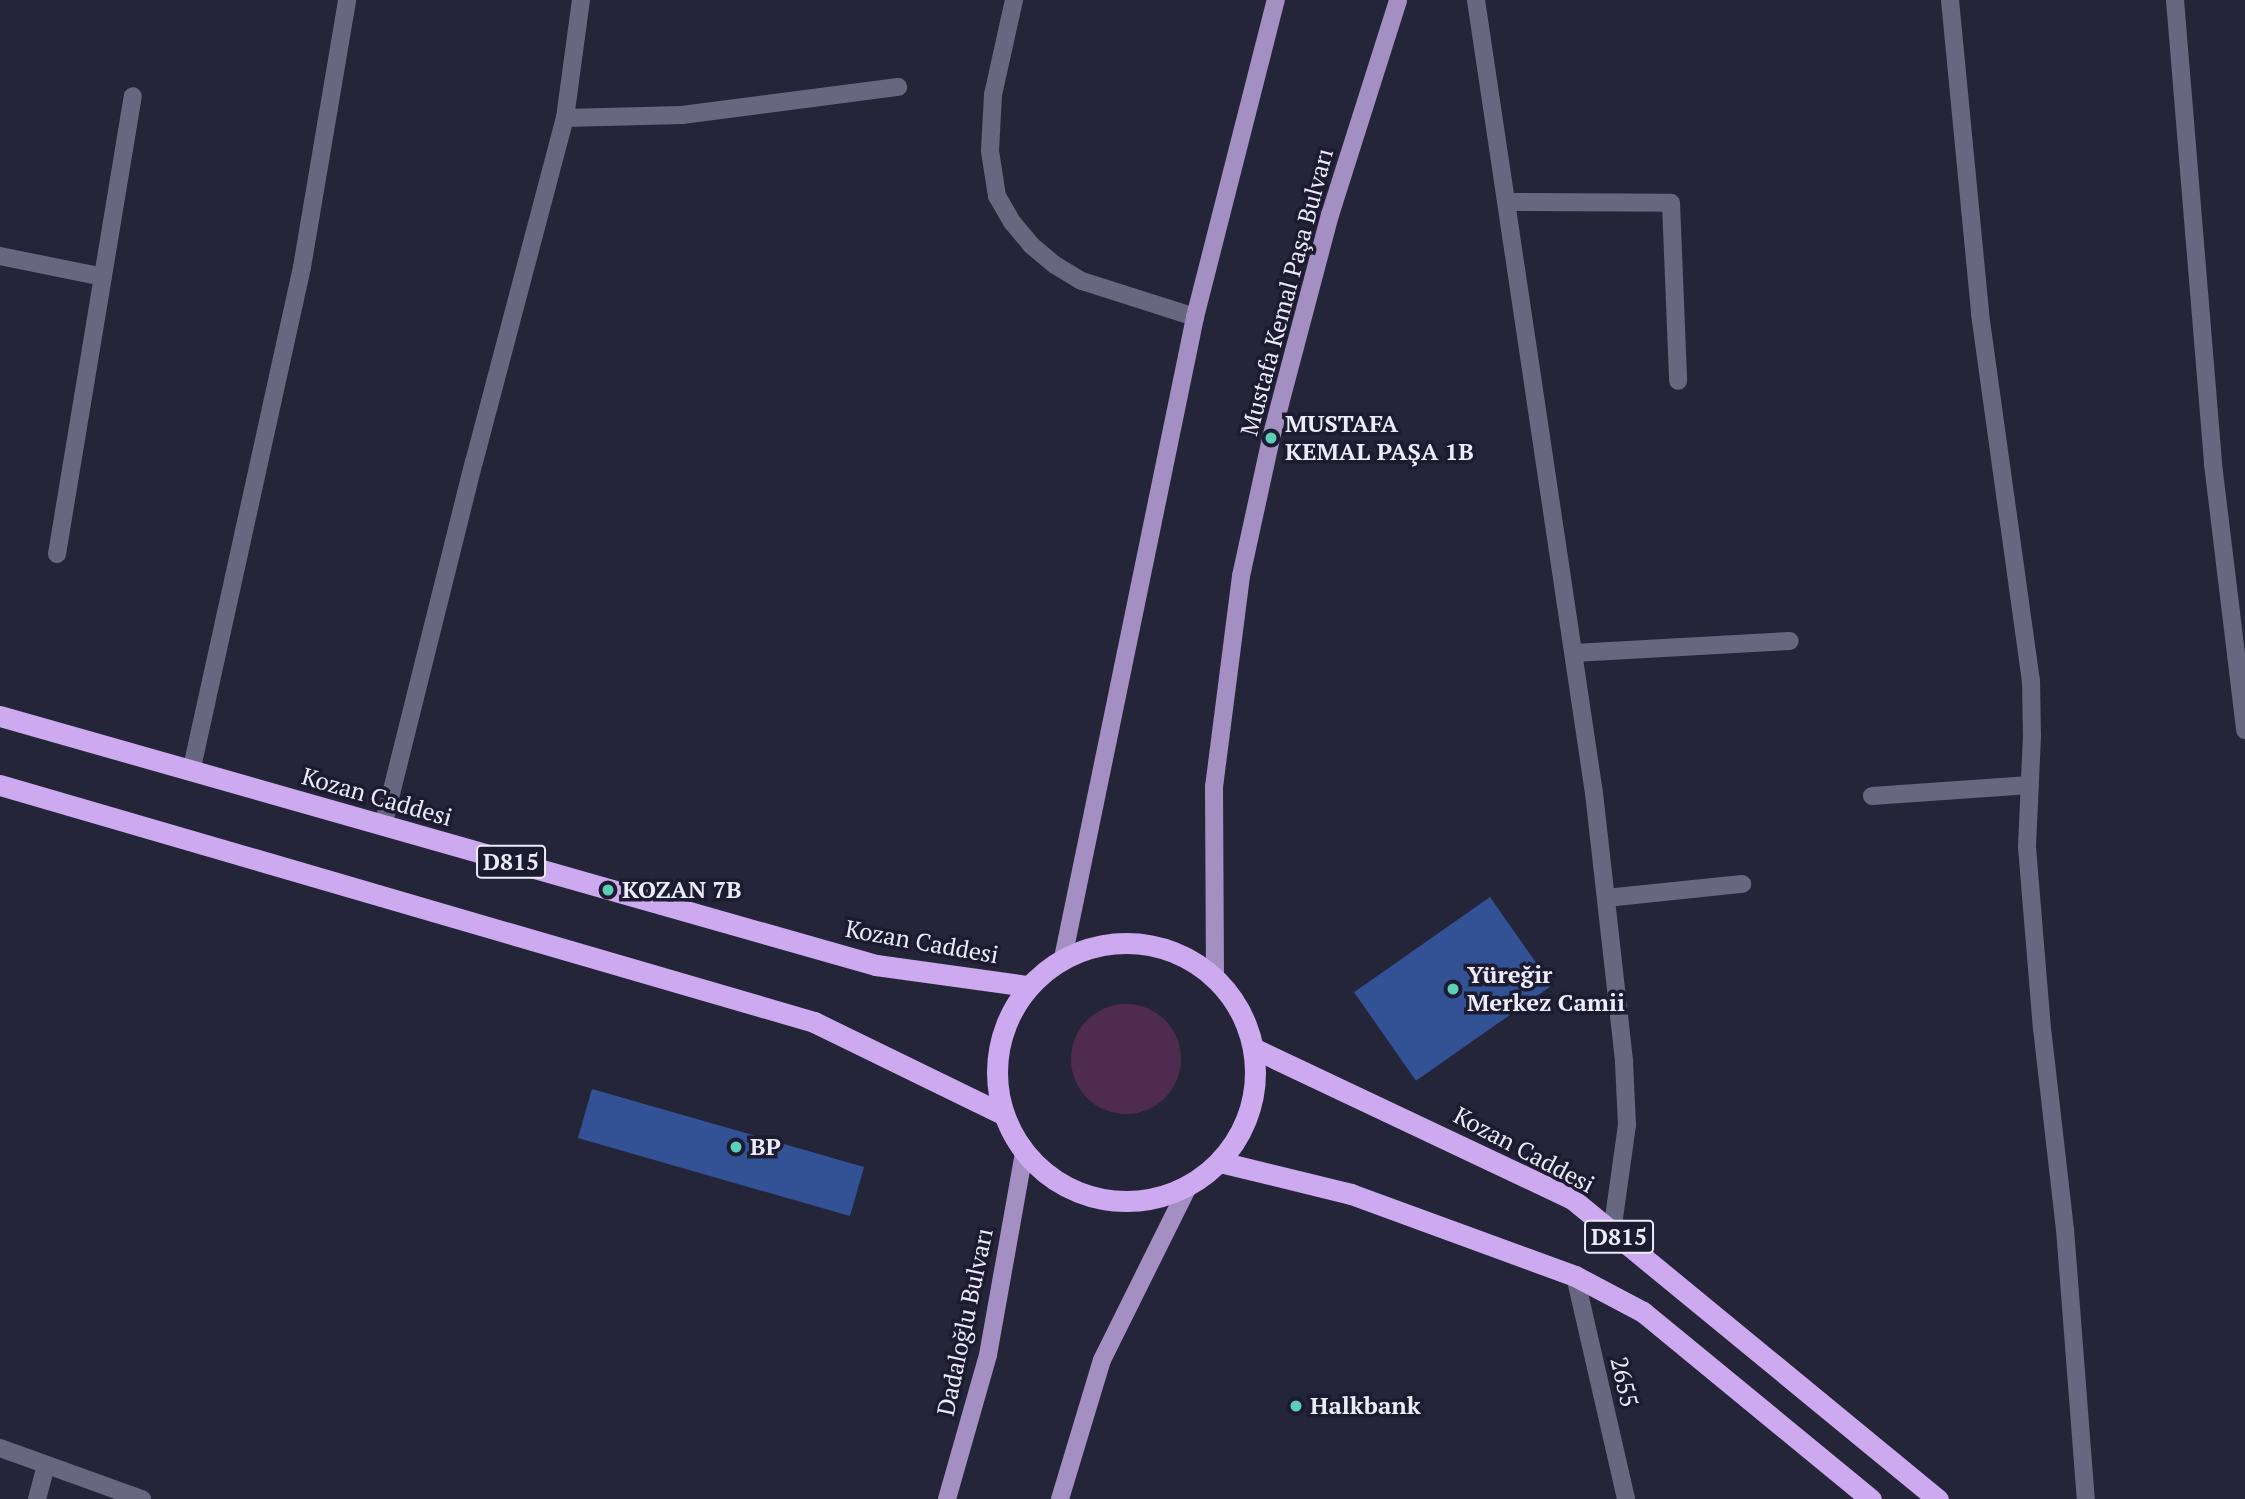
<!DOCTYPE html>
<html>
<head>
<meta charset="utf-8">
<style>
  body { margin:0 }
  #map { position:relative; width:2245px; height:1499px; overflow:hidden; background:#25253a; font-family:"PT Serif",serif }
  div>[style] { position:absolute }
  .green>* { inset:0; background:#4f2b4f }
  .round { border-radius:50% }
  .building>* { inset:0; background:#335195; transform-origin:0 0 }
  .minor>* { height:18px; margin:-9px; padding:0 9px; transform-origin:9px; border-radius:9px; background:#676780 }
  .major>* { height:18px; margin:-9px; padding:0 9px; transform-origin:9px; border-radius:9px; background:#a48fc3 }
  .highway>* { height:21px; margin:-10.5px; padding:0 10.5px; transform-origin:10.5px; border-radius:10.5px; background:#cdaaf0 }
  .highway>.ring { margin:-10.5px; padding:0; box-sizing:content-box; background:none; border:21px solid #cdaaf0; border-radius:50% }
  .dots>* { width:19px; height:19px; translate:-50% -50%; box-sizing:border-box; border:4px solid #1c1b30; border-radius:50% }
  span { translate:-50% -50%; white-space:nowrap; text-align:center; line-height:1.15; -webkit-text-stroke:7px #1c1b30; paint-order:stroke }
  .shield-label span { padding:2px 5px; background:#1c1b30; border:2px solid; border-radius:5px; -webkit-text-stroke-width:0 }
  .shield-label { font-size:23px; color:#ebebfa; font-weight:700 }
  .street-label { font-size:24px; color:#ebebfa }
  .poi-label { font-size:24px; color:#ebebfa; font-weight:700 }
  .left { translate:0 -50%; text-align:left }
</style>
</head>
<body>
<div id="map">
  <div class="green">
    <i class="round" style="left:1071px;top:1004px;width:110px;height:110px"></i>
  </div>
  <div class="building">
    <i style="left:1490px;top:897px;width:108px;height:166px;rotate:55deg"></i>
    <i style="left:592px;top:1089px;width:283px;height:51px;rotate:16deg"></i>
  </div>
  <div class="minor">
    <i style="left:1014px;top:0;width:97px;rotate:102.5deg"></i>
    <i style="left:993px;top:95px;width:56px;rotate:93.1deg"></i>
    <i style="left:990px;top:151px;width:46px;rotate:81.2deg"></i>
    <i style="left:997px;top:196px;width:30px;rotate:60deg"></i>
    <i style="left:1012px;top:222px;width:30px;rotate:50deg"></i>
    <i style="left:1031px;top:245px;width:31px;rotate:40deg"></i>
    <i style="left:1055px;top:265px;width:31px;rotate:31deg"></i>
    <i style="left:1082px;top:281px;width:119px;rotate:17.7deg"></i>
    <i style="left:1476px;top:0;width:802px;rotate:81.54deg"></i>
    <i style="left:1594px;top:793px;width:271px;rotate:83.6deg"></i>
    <i style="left:1624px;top:1062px;width:63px;rotate:87.3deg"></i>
    <i style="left:1627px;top:1125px;width:108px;rotate:98deg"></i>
    <i style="left:1950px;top:0;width:315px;rotate:84.5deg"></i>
    <i style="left:1980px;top:314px;width:370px;rotate:82.1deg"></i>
    <i style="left:2031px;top:680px;width:56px;rotate:89deg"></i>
    <i style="left:2032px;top:736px;width:111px;rotate:92.6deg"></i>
    <i style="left:2027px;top:847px;width:182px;rotate:85.3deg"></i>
    <i style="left:2042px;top:1028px;width:202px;rotate:83.5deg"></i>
    <i style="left:2065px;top:1229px;width:271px;rotate:85.6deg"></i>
    <i style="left:2175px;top:0;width:466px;rotate:85.3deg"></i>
    <i style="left:2213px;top:464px;width:268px;rotate:83.1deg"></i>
    <i style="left:565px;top:118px;width:117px;rotate:-1.5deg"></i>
    <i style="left:682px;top:115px;width:218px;rotate:-7.4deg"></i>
    <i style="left:1507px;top:202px;width:164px;rotate:0.3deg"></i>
    <i style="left:1671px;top:203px;width:178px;rotate:87.7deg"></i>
    <i style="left:0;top:256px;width:105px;rotate:11.5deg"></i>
    <i style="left:57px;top:554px;width:464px;rotate:-80.6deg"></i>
    <i style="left:1574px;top:653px;width:216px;rotate:-3.2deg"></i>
    <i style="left:191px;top:772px;width:517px;rotate:-77.6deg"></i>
    <i style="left:302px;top:267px;width:271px;rotate:-80.4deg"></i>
    <i style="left:1872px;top:796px;width:158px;rotate:-4deg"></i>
    <i style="left:383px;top:826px;width:375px;rotate:-76deg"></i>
    <i style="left:474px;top:462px;width:356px;rotate:-75.2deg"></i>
    <i style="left:565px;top:118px;width:119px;rotate:-82.3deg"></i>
    <i style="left:1606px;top:898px;width:137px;rotate:-5.9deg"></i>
    <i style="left:1575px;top:1276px;width:229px;rotate:77.1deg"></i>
    <i style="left:0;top:1448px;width:151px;rotate:19.8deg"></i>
    <i style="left:37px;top:1499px;width:34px;rotate:-75deg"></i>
  </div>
  <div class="major">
    <i style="left:1063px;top:958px;width:654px;rotate:-78.36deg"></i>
    <i style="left:1195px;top:317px;width:327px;rotate:-75.7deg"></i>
    <i style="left:1215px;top:977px;width:190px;rotate:-90.3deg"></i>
    <i style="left:1214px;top:787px;width:213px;rotate:-82.7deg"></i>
    <i style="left:1241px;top:576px;width:141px;rotate:-77.7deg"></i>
    <i style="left:1271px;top:438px;width:231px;rotate:-75.2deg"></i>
    <i style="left:1330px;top:215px;width:225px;rotate:-72.4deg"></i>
    <i style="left:947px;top:1499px;width:150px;rotate:-74.1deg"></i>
    <i style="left:988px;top:1355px;width:205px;rotate:-79.9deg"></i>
    <i style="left:1060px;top:1499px;width:145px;rotate:-73.2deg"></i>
    <i style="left:1102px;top:1360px;width:193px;rotate:-63.6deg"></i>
  </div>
  <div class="highway">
    <i style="left:0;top:716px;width:911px;rotate:15.87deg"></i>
    <i style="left:876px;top:965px;width:153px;rotate:7.9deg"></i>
    <i style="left:0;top:785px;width:848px;rotate:16.23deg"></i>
    <i style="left:814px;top:1022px;width:210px;rotate:26deg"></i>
    <i class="ring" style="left:997px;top:943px;width:237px;height:237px"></i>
    <i style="left:1253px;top:1048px;width:352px;rotate:25.3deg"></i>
    <i style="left:1571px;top:1198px;width:475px;rotate:39.4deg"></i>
    <i style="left:1220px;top:1162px;width:135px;rotate:13.7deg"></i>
    <i style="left:1351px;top:1194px;width:239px;rotate:20.1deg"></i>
    <i style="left:1575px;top:1276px;width:77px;rotate:27.9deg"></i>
    <i style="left:1643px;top:1312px;width:295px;rotate:39.4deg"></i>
  </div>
  <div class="dots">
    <i style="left:1271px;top:438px;background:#5dceb8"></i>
    <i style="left:608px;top:890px;background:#5dceb8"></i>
    <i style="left:1453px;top:989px;background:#5dceb8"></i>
    <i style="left:736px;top:1147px;background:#5dceb8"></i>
    <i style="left:1296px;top:1406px;background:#5dceb8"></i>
  </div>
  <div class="shield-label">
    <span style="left:511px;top:862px">D815</span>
    <span style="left:1619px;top:1237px">D815</span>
  </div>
  <div class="street-label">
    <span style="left:1287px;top:292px;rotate:-75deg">Mustafa Kemal Paşa Bulvarı</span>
    <span style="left:377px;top:797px;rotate:16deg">Kozan Caddesi</span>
    <span style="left:922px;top:942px;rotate:10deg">Kozan Caddesi</span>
    <span style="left:1524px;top:1150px;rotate:28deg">Kozan Caddesi</span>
    <span style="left:965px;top:1322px;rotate:-78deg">Dadaloğlu Bulvarı</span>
    <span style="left:1624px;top:1382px;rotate:77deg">2655</span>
  </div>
  <div class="poi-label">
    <span class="left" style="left:1285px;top:438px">MUSTAFA<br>KEMAL PAŞA 1B</span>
    <span class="left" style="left:622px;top:890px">KOZAN 7B</span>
    <span class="left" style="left:1467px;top:989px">Yüreğir<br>Merkez Camii</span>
    <span class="left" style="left:750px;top:1147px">BP</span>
    <span class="left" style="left:1310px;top:1406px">Halkbank</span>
  </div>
</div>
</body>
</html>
